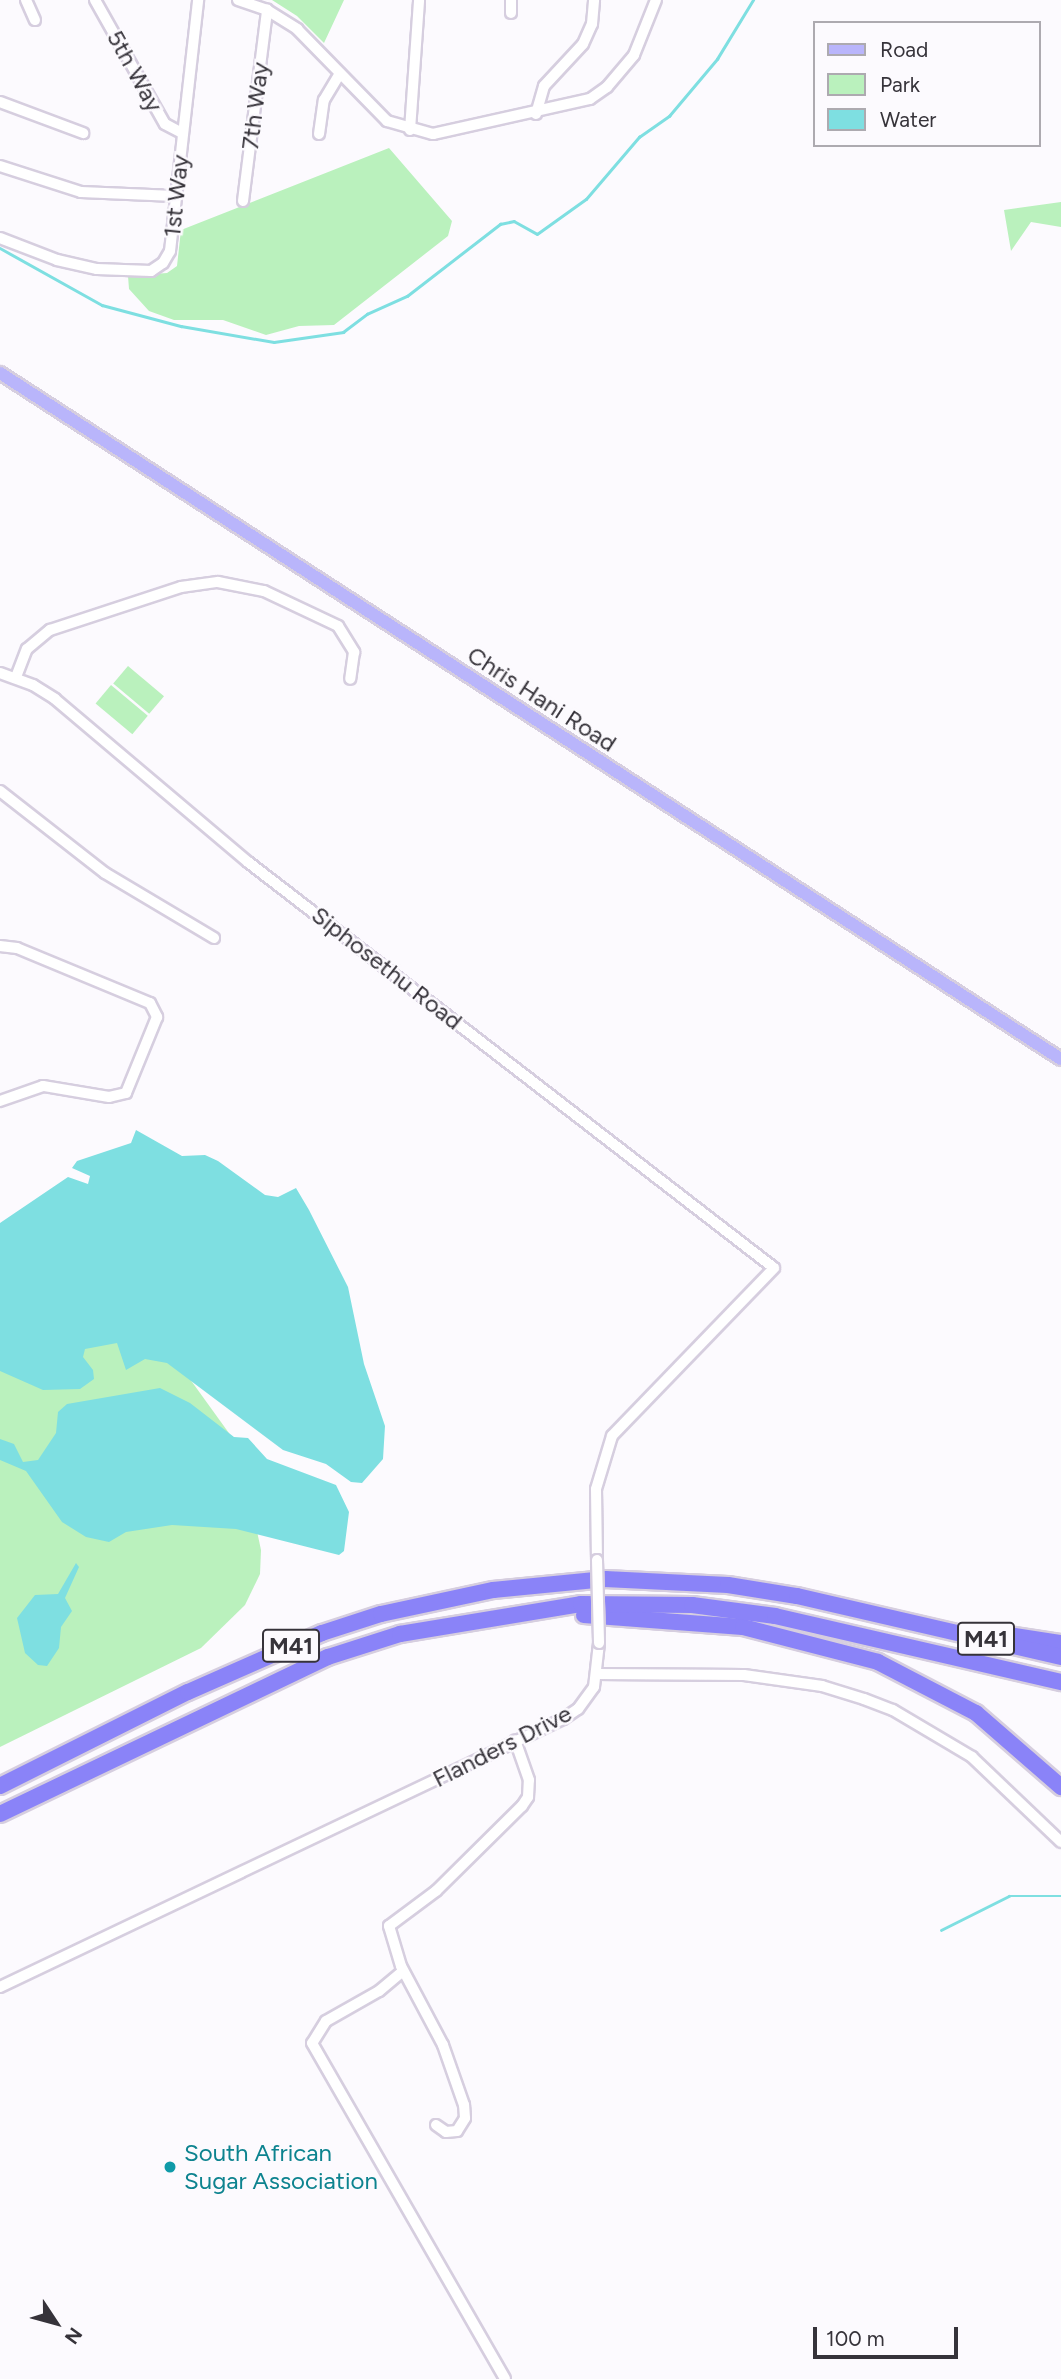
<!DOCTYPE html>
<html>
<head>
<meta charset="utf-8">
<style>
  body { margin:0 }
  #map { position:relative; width:1061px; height:2379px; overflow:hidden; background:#fcfafe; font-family:Figtree,sans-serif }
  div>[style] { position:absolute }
  .green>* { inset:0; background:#baf1bd; transform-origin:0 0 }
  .water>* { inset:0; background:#7edfe1 }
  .stream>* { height:2.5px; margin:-1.25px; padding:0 1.25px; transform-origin:1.25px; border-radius:1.25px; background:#7edfe1 }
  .roads { filter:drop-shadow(2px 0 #d6cedf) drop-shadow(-2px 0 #d6cedf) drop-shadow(0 2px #d6cedf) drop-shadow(0 -2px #d6cedf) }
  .minor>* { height:10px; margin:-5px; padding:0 5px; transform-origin:5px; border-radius:5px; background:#fff }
  .major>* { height:12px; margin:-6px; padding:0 6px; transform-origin:6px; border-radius:6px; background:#b9b5fb }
  .highway>* { height:16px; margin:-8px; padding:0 8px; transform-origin:8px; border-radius:8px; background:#8a83f8 }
  .bridges { filter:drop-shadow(2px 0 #d6cedf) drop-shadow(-2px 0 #d6cedf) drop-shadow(0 2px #d6cedf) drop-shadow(0 -2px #d6cedf) }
  .minor-bridge>* { height:10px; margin:-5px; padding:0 5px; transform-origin:5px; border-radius:5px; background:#fff }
  .dots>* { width:19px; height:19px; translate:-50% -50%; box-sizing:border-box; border:4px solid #fcfafe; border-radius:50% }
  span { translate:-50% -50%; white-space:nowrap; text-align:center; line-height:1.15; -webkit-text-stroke:5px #fcfafe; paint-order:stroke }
  .shield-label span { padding:2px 5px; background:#fcfafe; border:2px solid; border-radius:5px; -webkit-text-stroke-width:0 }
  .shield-label { font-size:23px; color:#36333a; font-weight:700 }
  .street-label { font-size:24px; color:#36333a }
  .culture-label { font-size:24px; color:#0d838f }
  .left { translate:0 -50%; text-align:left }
  .legend { position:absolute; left:813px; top:21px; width:228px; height:126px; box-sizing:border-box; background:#fcfafe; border:2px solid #adaab0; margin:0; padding:9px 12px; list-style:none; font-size:21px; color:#36333a }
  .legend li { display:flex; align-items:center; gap:14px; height:35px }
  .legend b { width:35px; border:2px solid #adaab0 }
  .north { position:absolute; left:21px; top:2288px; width:70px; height:70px; -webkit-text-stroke:5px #fcfafe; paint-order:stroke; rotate:126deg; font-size:19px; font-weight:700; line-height:28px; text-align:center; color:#36333a }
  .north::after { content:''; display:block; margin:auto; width:24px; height:32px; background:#36333a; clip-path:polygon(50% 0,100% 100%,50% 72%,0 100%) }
  .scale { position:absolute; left:813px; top:2327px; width:145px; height:32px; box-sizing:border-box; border:4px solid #36333a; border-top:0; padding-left:9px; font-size:21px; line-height:24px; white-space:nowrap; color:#36333a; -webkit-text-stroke:5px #fcfafe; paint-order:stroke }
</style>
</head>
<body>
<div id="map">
  <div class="green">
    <i style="clip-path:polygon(272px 0,344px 0,324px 43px,297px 16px)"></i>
    <i style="clip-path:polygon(389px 148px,452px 221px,448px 236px,334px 325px,299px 326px,266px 335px,223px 320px,174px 320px,149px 311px,129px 289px,128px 276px,167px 273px,177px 266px,181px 230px)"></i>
    <i style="clip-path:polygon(1061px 202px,1061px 227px,1031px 222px,1011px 251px,1004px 210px)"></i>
    <i style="left:128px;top:666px;width:47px;height:23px;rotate:40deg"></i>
    <i style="left:111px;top:685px;width:48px;height:24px;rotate:40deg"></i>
    <i style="clip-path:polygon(0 1274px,161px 1339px,239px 1447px,261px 1550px,260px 1574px,245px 1605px,201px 1648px,0 1747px)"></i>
  </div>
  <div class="water">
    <i style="clip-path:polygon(136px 1130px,182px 1156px,205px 1155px,218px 1161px,265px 1195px,278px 1197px,296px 1188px,309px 1210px,348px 1287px,364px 1364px,385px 1426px,383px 1459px,362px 1483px,351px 1482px,326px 1464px,283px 1450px,167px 1363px,145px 1359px,126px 1370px,117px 1343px,85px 1349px,83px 1357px,93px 1370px,94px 1379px,80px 1389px,43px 1390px,0 1371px,0 1223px,68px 1177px,88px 1184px,90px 1176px,72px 1168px,77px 1161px,131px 1143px)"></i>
    <i style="clip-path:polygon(160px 1388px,190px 1403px,234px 1437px,248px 1438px,267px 1459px,336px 1485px,349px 1512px,344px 1551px,339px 1555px,236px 1529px,172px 1525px,126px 1532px,109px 1542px,86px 1537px,62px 1522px,26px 1471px,0 1460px,0 1439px,14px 1444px,23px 1462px,38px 1460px,56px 1433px,58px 1412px,67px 1404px)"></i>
    <i style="clip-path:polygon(76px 1563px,79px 1567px,65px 1598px,72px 1611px,61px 1627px,59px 1648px,47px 1666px,38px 1665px,25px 1653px,17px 1618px,35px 1595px,58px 1594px)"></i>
  </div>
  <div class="stream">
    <i style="left:0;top:248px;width:117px;rotate:29.2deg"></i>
    <i style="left:102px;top:305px;width:82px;rotate:14.9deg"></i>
    <i style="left:181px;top:326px;width:94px;rotate:9.8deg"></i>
    <i style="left:274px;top:342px;width:70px;rotate:-8.2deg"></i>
    <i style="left:343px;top:332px;width:30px;rotate:-37deg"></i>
    <i style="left:367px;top:314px;width:44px;rotate:-24.2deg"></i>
    <i style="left:407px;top:296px;width:118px;rotate:-37.7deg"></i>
    <i style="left:500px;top:224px;width:14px;rotate:-12deg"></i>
    <i style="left:514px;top:221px;width:26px;rotate:29deg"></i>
    <i style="left:537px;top:234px;width:60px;rotate:-35.5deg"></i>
    <i style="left:586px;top:199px;width:82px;rotate:-49.5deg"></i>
    <i style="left:639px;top:137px;width:37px;rotate:-35deg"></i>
    <i style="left:669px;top:116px;width:75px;rotate:-49.9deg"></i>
    <i style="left:717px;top:59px;width:69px;rotate:-58.6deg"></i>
    <i style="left:941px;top:1930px;width:76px;rotate:-26.6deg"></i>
    <i style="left:1009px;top:1896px;width:52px"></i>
  </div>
  <div class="roads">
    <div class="minor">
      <i style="left:26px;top:0;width:22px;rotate:66deg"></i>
      <i style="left:95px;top:0;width:142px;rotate:60.6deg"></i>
      <i style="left:165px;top:124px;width:19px;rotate:28deg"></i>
      <i style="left:238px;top:0;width:31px;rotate:19deg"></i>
      <i style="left:267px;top:10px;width:36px;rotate:32deg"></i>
      <i style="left:297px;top:29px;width:129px;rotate:45.6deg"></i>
      <i style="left:387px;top:121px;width:48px;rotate:15.8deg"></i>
      <i style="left:433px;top:134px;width:161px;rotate:-12.6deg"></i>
      <i style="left:590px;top:99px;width:21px;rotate:-35deg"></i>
      <i style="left:607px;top:87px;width:42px;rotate:-49.8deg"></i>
      <i style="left:634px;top:55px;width:59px;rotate:-68.2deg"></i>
      <i style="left:511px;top:0;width:13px;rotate:90deg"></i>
      <i style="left:0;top:102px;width:89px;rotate:20.5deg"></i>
      <i style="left:536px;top:114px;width:29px;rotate:-74deg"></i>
      <i style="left:544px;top:86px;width:57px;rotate:-47.1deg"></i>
      <i style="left:583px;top:44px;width:22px;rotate:-66deg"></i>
      <i style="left:592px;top:24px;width:24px;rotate:-85deg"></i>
      <i style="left:410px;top:130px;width:130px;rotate:-86deg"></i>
      <i style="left:319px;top:134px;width:34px;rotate:-82deg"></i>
      <i style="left:324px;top:100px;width:31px;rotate:-59deg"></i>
      <i style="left:0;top:166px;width:85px;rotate:17.8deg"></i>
      <i style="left:81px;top:192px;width:94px;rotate:2.4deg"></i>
      <i style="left:243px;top:201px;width:193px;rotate:-82.8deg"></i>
      <i style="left:0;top:238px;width:61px;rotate:21.1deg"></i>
      <i style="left:57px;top:260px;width:41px;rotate:12.7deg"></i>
      <i style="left:97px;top:269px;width:54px;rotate:2.1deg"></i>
      <i style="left:151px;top:271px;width:14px;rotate:-34deg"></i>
      <i style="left:163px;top:263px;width:14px;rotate:-60deg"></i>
      <i style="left:170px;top:251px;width:253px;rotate:-83.6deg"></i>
      <i style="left:0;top:673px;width:35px;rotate:20deg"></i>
      <i style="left:33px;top:685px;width:26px;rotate:32deg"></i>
      <i style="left:55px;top:699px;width:253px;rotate:40.2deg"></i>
      <i style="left:248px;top:862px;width:664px;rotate:37.66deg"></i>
      <i style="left:774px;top:1268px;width:233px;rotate:134deg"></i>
      <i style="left:612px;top:1436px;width:55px;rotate:106.8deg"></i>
      <i style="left:596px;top:1489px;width:71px;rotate:89.2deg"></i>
      <i style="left:16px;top:677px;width:30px;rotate:-69deg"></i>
      <i style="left:27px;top:649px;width:30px;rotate:-40deg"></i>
      <i style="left:50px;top:630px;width:138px;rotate:-18.2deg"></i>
      <i style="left:181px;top:587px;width:37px;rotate:-8deg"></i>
      <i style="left:218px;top:582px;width:47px;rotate:11.1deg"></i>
      <i style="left:264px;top:591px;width:82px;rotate:25.3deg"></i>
      <i style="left:338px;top:626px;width:31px;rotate:58deg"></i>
      <i style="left:354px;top:652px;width:27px;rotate:98deg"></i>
      <i style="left:0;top:791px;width:133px;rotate:38deg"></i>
      <i style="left:105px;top:873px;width:127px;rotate:30.8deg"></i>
      <i style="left:0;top:946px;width:17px;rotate:7deg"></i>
      <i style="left:17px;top:948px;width:144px;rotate:22.5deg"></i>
      <i style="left:150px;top:1003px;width:16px;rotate:63deg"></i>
      <i style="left:157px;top:1017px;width:82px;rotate:112.2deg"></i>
      <i style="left:126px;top:1093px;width:17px;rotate:167deg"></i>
      <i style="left:109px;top:1097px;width:67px;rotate:-170.5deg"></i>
      <i style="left:43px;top:1086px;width:46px;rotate:160.8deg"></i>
      <i style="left:597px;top:1674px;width:147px;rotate:0.4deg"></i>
      <i style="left:744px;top:1675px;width:79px;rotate:8deg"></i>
      <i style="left:822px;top:1686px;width:44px;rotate:17.2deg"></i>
      <i style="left:864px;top:1699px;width:31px;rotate:21deg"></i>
      <i style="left:893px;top:1710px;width:92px;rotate:30.7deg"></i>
      <i style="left:972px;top:1757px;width:123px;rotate:43.7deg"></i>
      <i style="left:403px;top:1971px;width:31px;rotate:140deg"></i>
      <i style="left:379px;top:1991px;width:61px;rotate:150.5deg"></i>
      <i style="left:326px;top:2021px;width:26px;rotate:122deg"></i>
      <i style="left:312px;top:2043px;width:387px;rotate:60.1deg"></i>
      <i style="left:0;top:1987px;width:624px;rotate:-25.46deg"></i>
      <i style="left:563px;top:1719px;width:18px;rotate:-34deg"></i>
      <i style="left:578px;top:1709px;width:27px;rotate:-54deg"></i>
      <i style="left:594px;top:1687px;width:44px;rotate:-83.5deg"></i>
      <i style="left:436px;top:2125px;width:12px;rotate:35deg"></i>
      <i style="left:446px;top:2132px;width:11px;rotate:-5deg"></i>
      <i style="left:457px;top:2131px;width:15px;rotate:-58deg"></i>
      <i style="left:465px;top:2118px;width:13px;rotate:-94deg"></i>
      <i style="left:464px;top:2105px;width:64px;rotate:-109.3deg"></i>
      <i style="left:443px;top:2045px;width:89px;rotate:-118deg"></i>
      <i style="left:401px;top:1966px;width:42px;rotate:-106.7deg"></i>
      <i style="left:389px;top:1926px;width:59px;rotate:-36.7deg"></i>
      <i style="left:436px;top:1891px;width:121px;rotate:-44.7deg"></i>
      <i style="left:522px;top:1806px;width:11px;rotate:-56deg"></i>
      <i style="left:528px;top:1797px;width:17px;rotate:-87deg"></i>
      <i style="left:529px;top:1780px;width:42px;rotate:-109.3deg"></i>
    </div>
    <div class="major">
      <i style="left:0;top:373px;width:1263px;rotate:32.89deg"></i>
    </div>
    <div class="highway">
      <i style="left:584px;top:1615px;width:159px;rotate:4.3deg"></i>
      <i style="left:743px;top:1627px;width:139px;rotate:14.5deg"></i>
      <i style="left:878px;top:1662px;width:110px;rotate:27.5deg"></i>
      <i style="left:976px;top:1713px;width:113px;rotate:41deg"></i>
      <i style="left:1008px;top:1635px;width:54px;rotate:8.6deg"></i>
      <i style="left:0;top:1786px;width:210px;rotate:-26.6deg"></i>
      <i style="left:188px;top:1692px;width:146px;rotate:-23.8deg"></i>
      <i style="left:322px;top:1633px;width:62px;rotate:-17.9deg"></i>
      <i style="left:381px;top:1614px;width:115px;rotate:-12.1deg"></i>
      <i style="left:493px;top:1590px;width:113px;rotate:-5.6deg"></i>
      <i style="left:605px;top:1579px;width:123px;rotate:2.8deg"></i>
      <i style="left:728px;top:1585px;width:70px;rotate:9.1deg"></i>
      <i style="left:797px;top:1596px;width:271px;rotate:13deg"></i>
      <i style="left:0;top:1814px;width:364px;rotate:-25.6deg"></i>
      <i style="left:328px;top:1657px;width:76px;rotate:-17.7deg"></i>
      <i style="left:400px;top:1634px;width:183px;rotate:-9.4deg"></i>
      <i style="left:581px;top:1604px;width:111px;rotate:0.5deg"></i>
      <i style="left:692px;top:1605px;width:84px;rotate:7.5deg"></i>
      <i style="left:775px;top:1616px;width:294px;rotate:13deg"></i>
    </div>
  </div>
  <div class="bridges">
    <div class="minor-bridge">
      <i style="left:597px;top:1560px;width:83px;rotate:88.6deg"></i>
    </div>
  </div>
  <div class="dots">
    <i style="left:170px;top:2167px;background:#0f9aa8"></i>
  </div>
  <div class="shield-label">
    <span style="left:986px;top:1639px">M41</span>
    <span style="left:291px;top:1646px">M41</span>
  </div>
  <div class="street-label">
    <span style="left:135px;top:71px;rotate:61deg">5th Way</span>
    <span style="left:255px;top:106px;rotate:-83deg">7th Way</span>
    <span style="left:176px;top:196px;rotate:-84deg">1st Way</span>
    <span style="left:542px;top:699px;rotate:33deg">Chris Hani Road</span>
    <span style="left:387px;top:968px;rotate:38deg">Siphosethu Road</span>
    <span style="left:502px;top:1746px;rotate:-27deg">Flanders Drive</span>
  </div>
  <div class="culture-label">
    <span class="left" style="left:184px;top:2167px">South African<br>Sugar Association</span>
  </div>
  <ul class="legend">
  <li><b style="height:9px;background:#b9b5fb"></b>Road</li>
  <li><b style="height:19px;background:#baf1bd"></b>Park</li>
  <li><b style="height:19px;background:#7edfe1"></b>Water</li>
  </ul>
  <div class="north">N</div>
  <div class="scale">100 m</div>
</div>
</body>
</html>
